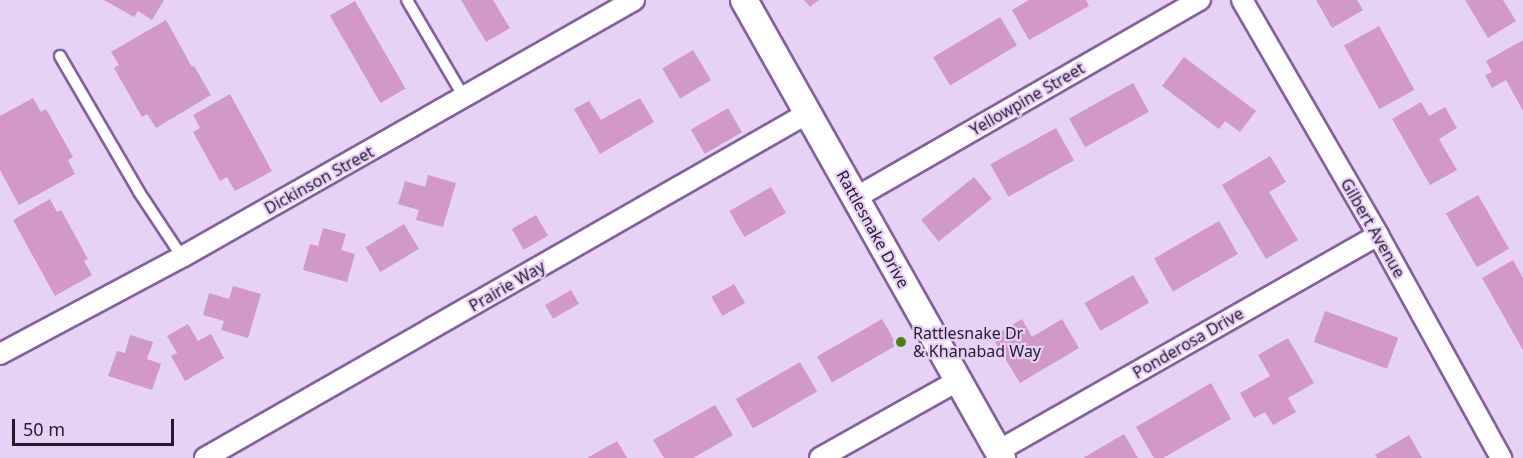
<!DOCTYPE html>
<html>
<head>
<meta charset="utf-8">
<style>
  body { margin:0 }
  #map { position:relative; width:1523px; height:458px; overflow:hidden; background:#e8d1f7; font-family:"Noto Sans",sans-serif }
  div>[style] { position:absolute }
  .building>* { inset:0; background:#d198c8; transform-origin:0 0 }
  .roads { filter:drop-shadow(2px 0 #846199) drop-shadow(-2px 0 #846199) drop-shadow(0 2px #846199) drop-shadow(0 -2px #846199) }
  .service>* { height:10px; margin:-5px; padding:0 5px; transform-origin:5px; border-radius:5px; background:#fff }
  .minor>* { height:20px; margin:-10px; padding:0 10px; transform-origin:10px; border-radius:10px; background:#fff }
  .tertiary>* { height:26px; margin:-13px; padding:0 13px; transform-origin:13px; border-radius:13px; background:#fff }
  .dots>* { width:16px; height:16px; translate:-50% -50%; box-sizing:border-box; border:3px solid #e8d1f7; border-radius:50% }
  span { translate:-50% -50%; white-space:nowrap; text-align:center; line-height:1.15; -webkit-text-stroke:4.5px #e8d1f7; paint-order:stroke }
  .street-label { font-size:16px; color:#27182f }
  .poi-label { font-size:16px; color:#27182f }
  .left { translate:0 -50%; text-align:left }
  .scale { position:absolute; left:12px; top:419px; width:162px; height:27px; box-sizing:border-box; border:3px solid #27182f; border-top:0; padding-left:8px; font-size:18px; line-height:21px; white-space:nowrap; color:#27182f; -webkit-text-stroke:4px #e8d1f7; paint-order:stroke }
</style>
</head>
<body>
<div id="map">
  <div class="building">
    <i style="clip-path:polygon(104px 0,164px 0,152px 20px,138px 11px,134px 17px)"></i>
    <i style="clip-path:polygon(461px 0,493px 0,510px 28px,486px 42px)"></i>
    <i style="clip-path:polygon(804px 0,819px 0,810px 7px)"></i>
    <i style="clip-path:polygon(1029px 0,1086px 0,1089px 6px,1029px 40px,1012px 10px)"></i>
    <i style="clip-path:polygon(1316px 0,1357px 0,1363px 10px,1332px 28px)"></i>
    <i style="clip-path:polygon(1465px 0,1503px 0,1516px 21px,1488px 38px)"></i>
    <i style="left:355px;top:1px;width:101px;height:29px;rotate:60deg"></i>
    <i style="left:1000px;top:17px;width:33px;height:78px;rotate:59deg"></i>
    <i style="clip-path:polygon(166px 20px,192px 67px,194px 66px,211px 95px,156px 128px,147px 114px,142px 117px,114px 68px,119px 65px,111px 52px)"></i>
    <i style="left:1379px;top:26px;width:73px;height:40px;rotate:61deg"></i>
    <i style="clip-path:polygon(1523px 40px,1523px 111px,1506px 80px,1492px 88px,1485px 75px,1492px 72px,1486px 61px)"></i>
    <i style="left:693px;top:50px;width:35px;height:36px;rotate:59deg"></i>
    <i style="clip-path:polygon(1184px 57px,1256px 111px,1240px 132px,1225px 121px,1219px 129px,1162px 86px)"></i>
    <i style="left:1133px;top:83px;width:33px;height:73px;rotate:61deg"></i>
    <i style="clip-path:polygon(230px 94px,272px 171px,235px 191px,227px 177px,220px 181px,193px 132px,200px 128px,193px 115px)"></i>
    <i style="clip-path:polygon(33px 98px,41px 112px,46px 109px,73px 157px,68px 160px,75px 174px,19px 205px,0 170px,0 116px)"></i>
    <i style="clip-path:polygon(640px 98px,654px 122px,600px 154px,574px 109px,589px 101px,601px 120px)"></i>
    <i style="clip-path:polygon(1421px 102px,1429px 116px,1445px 107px,1457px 128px,1439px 139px,1457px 170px,1430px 185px,1392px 119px)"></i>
    <i style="left:728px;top:108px;width:28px;height:43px;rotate:60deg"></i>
    <i style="left:1056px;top:128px;width:37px;height:75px;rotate:61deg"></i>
    <i style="clip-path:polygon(1270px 156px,1286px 182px,1269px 192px,1298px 240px,1266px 259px,1222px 185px)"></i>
    <i style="clip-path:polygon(428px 175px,456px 183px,443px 227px,416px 220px,419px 210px,398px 204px,405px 181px,425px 187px)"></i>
    <i style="left:974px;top:177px;width:28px;height:68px;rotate:51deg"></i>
    <i style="left:771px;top:187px;width:30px;height:48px;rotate:60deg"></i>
    <i style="left:1478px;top:195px;width:62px;height:37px;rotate:60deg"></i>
    <i style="clip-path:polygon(50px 199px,57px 212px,61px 210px,88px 259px,84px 261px,92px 275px,55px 296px,13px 220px)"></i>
    <i style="left:536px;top:215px;width:24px;height:28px;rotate:60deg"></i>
    <i style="left:1219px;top:221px;width:38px;height:75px;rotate:60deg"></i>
    <i style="left:404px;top:224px;width:29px;height:45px;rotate:59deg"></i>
    <i style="clip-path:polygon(323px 228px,346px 234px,341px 250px,355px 254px,347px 282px,303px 270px,310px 244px,318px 246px)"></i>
    <i style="clip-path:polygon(1513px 260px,1523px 278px,1523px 350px,1482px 278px)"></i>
    <i style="left:1133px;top:275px;width:32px;height:56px;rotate:60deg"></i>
    <i style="left:734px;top:284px;width:22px;height:26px;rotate:60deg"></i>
    <i style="clip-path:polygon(233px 286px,261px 294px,248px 338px,221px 330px,224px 321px,203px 315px,209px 293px,229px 299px)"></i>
    <i style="left:571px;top:290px;width:16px;height:30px;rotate:60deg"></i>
    <i style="left:1325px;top:311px;width:78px;height:33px;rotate:20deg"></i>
    <i style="left:882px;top:319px;width:30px;height:75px;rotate:60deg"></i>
    <i style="clip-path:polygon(1022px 319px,1032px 337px,1062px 319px,1079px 348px,1020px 383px,992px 337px)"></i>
    <i style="clip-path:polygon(188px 324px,198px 341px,211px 334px,224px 358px,185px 381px,171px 356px,177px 353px,167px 336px)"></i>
    <i style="clip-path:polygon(130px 335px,153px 342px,147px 359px,161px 364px,152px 390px,108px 376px,117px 351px,125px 353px)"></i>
    <i style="clip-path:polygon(1288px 338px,1314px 383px,1288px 398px,1296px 412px,1273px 425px,1265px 412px,1254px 418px,1240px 393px,1270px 376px,1258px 355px)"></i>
    <i style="left:800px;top:362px;width:34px;height:74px;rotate:60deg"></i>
    <i style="clip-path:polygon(1211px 383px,1231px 419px,1163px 458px,1154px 458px,1136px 427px)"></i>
    <i style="clip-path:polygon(715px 405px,733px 435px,693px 458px,664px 458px,653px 440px)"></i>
    <i style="clip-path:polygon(1124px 434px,1138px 458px,1083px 458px)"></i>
    <i style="clip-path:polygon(1409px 435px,1422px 458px,1377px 458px,1375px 455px)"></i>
    <i style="clip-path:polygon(617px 441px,627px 458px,587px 458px)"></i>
  </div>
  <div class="roads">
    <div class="service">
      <i style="left:407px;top:0;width:113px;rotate:59.6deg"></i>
      <i style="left:60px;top:56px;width:157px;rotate:59.8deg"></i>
      <i style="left:139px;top:192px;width:78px;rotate:56.5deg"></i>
    </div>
    <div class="minor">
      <i style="left:1242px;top:0;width:272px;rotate:59.9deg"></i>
      <i style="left:1378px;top:235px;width:255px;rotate:61.1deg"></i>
      <i style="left:855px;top:198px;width:398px;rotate:-29.9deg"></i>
      <i style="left:0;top:354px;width:206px;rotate:-28.1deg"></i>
      <i style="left:182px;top:257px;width:520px;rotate:-29.62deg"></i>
      <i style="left:998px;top:451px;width:437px;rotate:-29.6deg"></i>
      <i style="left:205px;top:458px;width:695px;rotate:-29.78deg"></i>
      <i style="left:820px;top:458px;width:159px;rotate:-29.3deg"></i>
    </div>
    <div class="tertiary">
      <i style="left:744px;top:0;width:526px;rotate:60.61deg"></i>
    </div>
  </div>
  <div class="dots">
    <i style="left:901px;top:342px;background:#4e8011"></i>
  </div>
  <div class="street-label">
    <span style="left:1027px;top:99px;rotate:-30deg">Yellowpine Street</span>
    <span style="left:319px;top:180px;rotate:-29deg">Dickinson Street</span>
    <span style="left:1373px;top:228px;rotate:60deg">Gilbert Avenue</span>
    <span style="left:873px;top:229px;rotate:61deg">Rattlesnake Drive</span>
    <span style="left:507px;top:286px;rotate:-30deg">Prairie Way</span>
    <span style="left:1188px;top:343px;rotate:-30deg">Ponderosa Drive</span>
  </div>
  <div class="poi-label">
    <span class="left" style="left:913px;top:342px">Rattlesnake Dr<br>&amp; Khanabad Way</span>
  </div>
  <div class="scale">50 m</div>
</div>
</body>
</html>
